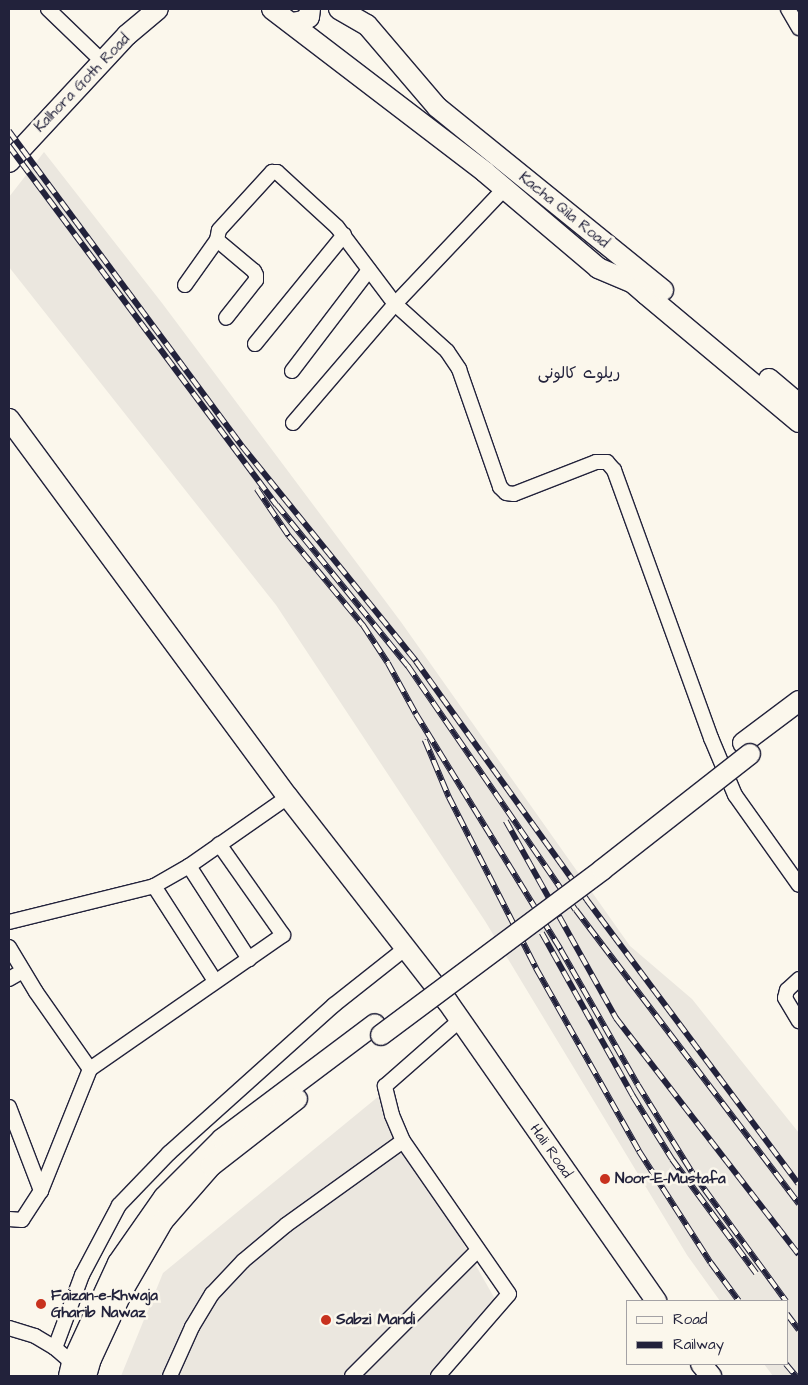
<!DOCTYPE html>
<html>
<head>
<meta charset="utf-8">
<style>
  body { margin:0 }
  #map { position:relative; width:808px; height:1385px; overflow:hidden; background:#fbf7ec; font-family:"Architects Daughter","Playpen Sans Arabic",sans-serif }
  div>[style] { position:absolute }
  .built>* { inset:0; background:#ebe7df }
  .roads { filter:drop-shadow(1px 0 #22223b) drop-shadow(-1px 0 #22223b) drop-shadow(0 1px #22223b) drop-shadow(0 -1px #22223b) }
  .street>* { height:14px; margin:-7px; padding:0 7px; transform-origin:7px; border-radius:7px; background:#fbf7ec }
  .secondary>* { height:20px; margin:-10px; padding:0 10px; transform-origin:10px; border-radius:10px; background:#fbf7ec }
  .rail>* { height:5.5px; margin-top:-2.75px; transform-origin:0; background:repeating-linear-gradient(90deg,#fbf7ec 0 11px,#22223b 0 22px); box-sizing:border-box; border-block:1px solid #22223b }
  .bridges { filter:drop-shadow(1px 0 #22223b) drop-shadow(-1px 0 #22223b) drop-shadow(0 1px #22223b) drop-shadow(0 -1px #22223b) }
  .secondary-bridge>* { height:20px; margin:-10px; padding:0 10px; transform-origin:10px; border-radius:10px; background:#fbf7ec }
  .dots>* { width:14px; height:14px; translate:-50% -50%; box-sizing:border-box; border:2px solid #fbf7ec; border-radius:50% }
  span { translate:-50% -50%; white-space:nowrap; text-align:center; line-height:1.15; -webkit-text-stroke:5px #fbf7ec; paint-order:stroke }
  .street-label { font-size:15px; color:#22223b }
  .poi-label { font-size:15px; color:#22223b; font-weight:700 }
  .left { translate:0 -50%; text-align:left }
  .neighbourhood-label { font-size:16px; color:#22223b }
  .frame { position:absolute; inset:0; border:10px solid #22223b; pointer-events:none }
  .legend { position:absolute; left:626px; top:1300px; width:162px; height:65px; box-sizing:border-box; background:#fbf7ec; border:1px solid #a4a2a5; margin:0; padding:6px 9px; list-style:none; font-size:15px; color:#22223b }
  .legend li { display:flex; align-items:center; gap:10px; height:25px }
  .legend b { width:25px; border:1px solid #a4a2a5 }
</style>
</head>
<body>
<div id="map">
  <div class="built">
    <i style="clip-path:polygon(44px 152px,162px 303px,401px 622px,630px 946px,692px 999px,799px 1133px,799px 1376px,773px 1376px,764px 1364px,787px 1364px,787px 1301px,720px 1301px,687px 1255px,485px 921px,276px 605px,9px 267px,9px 197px)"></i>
    <i style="clip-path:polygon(379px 1096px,503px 1313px,442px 1376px,121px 1376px,163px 1273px)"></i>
  </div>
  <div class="roads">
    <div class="street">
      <i style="left:48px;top:9px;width:76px;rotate:43.9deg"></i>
      <i style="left:788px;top:9px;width:22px;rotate:60deg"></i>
      <i style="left:217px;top:240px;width:48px;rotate:40deg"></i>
      <i style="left:254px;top:271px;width:4px;rotate:63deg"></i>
      <i style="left:256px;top:275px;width:5px;rotate:90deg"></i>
      <i style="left:256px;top:280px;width:48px;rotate:128.3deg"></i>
      <i style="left:185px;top:285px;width:55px;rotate:-54.6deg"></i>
      <i style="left:217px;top:240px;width:10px;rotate:-79deg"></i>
      <i style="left:219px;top:230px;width:79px;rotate:-47.6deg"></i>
      <i style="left:272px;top:172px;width:5px"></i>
      <i style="left:277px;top:172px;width:81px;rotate:42.5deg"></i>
      <i style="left:337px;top:227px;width:96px;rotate:53deg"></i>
      <i style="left:395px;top:304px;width:160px;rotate:-46.5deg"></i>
      <i style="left:255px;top:344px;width:141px;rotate:-50.8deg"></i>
      <i style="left:292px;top:371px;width:127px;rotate:-52.7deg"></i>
      <i style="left:293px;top:423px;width:157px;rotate:-49.4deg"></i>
      <i style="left:395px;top:304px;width:70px;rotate:42.1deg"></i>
      <i style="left:447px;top:351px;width:22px;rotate:56deg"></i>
      <i style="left:459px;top:369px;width:125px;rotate:70.8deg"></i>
      <i style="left:500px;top:487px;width:8px;rotate:45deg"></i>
      <i style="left:506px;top:493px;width:8px;rotate:7deg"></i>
      <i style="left:514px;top:494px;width:88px;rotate:-21.3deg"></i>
      <i style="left:596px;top:462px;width:11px"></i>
      <i style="left:607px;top:462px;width:11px;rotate:49deg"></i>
      <i style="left:614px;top:470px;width:285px;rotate:70.1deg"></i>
      <i style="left:711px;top:738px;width:62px;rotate:67.2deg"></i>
      <i style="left:735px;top:795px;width:110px;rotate:54.6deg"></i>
      <i style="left:189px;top:866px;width:111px;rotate:57.2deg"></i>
      <i style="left:154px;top:886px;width:113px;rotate:57.3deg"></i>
      <i style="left:9px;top:922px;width:149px;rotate:-13.9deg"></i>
      <i style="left:154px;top:886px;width:40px;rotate:-29.7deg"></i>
      <i style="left:189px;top:866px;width:121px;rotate:-34.9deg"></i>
      <i style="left:9px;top:947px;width:52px;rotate:59deg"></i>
      <i style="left:36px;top:992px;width:94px;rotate:55deg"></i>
      <i style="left:9px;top:979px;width:16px;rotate:-30deg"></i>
      <i style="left:799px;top:979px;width:16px;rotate:137deg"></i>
      <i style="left:787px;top:990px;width:8px;rotate:104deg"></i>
      <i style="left:785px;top:998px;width:27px;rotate:59deg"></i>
      <i style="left:9px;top:1107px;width:90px;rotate:69.1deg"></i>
      <i style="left:9px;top:1219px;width:13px;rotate:4deg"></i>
      <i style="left:22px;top:1220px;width:35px;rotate:-57deg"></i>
      <i style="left:41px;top:1191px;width:131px;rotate:-68.1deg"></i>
      <i style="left:90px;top:1069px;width:235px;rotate:-34.8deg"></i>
      <i style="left:283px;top:935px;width:111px;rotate:-125.1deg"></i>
      <i style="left:9px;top:1328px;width:27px;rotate:17deg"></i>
      <i style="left:35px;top:1336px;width:23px;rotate:31deg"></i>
      <i style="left:55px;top:1348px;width:23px;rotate:41deg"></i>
      <i style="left:55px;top:1348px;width:78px;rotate:-69.7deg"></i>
      <i style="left:82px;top:1275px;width:79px;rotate:-62.1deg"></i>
      <i style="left:119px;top:1205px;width:72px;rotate:-46.1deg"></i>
      <i style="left:169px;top:1153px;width:222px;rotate:-41.9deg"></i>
      <i style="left:334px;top:1005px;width:92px;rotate:-38.4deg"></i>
      <i style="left:170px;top:1376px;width:54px;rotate:-65.8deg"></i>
      <i style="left:192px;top:1327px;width:39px;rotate:-59deg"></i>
      <i style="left:212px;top:1294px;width:45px;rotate:-46.8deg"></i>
      <i style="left:243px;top:1261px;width:56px;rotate:-39.9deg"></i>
      <i style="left:286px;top:1225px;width:144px;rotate:-35.7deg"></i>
      <i style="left:352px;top:1376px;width:178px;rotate:-45deg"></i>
      <i style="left:438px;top:1376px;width:108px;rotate:-49.1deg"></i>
      <i style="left:509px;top:1294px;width:186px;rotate:-124.7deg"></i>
      <i style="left:403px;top:1141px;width:28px;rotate:-113deg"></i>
      <i style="left:392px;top:1115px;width:30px;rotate:-104deg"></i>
      <i style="left:385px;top:1086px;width:100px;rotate:-41.3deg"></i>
    </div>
    <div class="secondary">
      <i style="left:272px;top:9px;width:268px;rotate:37.4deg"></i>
      <i style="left:485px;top:172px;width:148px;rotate:40.3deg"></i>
      <i style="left:598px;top:268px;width:38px;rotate:23deg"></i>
      <i style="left:633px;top:283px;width:18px;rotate:41deg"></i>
      <i style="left:647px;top:295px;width:198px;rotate:39.9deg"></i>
      <i style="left:339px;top:9px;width:32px;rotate:30deg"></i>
      <i style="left:367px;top:25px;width:108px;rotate:49.5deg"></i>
      <i style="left:437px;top:107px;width:291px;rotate:39deg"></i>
      <i style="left:292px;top:23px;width:11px;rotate:-10deg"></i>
      <i style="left:303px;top:21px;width:7px;rotate:-34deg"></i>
      <i style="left:309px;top:17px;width:8px;rotate:-83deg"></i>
      <i style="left:9px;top:162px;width:173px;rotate:-47.1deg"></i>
      <i style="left:127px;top:35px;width:40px;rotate:-40deg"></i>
      <i style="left:769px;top:379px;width:39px;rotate:40deg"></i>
      <i style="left:9px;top:419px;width:470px;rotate:53.6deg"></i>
      <i style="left:288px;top:797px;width:259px;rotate:52.1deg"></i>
      <i style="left:447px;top:1001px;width:366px;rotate:55.1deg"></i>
      <i style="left:743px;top:743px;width:70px;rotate:-36.9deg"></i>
      <i style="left:701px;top:1364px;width:16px;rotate:50deg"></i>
      <i style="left:69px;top:1376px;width:13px;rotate:-77deg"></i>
      <i style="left:72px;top:1363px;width:110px;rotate:-65.3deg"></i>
      <i style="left:118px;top:1263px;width:80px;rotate:-55.1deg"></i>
      <i style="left:164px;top:1197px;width:82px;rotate:-45deg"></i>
      <i style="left:222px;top:1139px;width:191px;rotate:-36.9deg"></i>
      <i style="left:86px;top:1376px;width:18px;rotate:-74deg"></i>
      <i style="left:91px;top:1359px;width:76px;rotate:-65.1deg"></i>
      <i style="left:123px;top:1290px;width:80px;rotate:-59.9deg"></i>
      <i style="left:163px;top:1221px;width:73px;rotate:-48.9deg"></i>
      <i style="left:211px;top:1166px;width:109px;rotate:-37.9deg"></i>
    </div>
  </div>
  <div class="rail">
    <i style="left:9px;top:131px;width:392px;rotate:53.5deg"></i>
    <i style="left:242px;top:446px;width:277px;rotate:51deg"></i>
    <i style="left:416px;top:661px;width:294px;rotate:54.4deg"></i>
    <i style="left:587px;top:900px;width:354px;rotate:53.3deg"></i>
    <i style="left:9px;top:146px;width:448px;rotate:53.3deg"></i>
    <i style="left:277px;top:505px;width:208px;rotate:50.9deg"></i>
    <i style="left:408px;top:666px;width:296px;rotate:55.5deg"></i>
    <i style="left:576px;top:910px;width:369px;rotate:52.8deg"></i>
    <i style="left:257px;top:489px;width:57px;rotate:55.8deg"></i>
    <i style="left:289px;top:536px;width:116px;rotate:50.3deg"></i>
    <i style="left:363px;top:625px;width:45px;rotate:56.7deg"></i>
    <i style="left:388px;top:663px;width:58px;rotate:61.2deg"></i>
    <i style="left:416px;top:714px;width:277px;rotate:58.4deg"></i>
    <i style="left:561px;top:950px;width:155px;rotate:60.3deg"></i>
    <i style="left:638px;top:1085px;width:102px;rotate:58.2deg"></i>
    <i style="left:692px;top:1172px;width:160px;rotate:53.9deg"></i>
    <i style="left:425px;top:740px;width:62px;rotate:67.2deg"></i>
    <i style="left:449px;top:797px;width:192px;rotate:63deg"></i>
    <i style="left:536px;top:968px;width:210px;rotate:60.6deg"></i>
    <i style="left:639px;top:1151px;width:133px;rotate:57.3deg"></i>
    <i style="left:711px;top:1263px;width:47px;rotate:53.6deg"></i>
    <i style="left:506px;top:821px;width:226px;rotate:60.8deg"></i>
    <i style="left:616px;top:1018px;width:299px;rotate:52.3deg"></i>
    <i style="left:542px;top:933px;width:187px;rotate:60.8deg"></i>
    <i style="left:633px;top:1096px;width:74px;rotate:58.2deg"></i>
    <i style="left:672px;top:1159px;width:142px;rotate:53.6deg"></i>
    <i style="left:787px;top:1314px;width:20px;rotate:53deg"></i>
    <i style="left:786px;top:1364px;width:16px;rotate:50deg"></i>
  </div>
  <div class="bridges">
    <div class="secondary-bridge">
      <i style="left:381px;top:1035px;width:276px;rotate:-36.7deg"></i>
      <i style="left:602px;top:870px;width:188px;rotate:-38.1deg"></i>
    </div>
  </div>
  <div class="dots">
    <i style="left:605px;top:1179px;background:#c8321e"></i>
    <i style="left:41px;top:1304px;background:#c8321e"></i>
    <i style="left:326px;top:1320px;background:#c8321e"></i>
  </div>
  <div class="street-label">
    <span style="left:82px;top:83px;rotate:-46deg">Kalhora Goth Road</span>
    <span style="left:564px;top:210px;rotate:39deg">Kacha Qila Road</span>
    <span style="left:551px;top:1151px;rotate:55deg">Hali Road</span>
  </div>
  <div class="poi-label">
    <span class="left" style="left:615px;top:1179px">Noor-E-Mustafa</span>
    <span class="left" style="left:51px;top:1304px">Faizan-e-Khwaja<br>Gharib Nawaz</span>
    <span class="left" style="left:336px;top:1320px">Sabzi Mandi</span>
  </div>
  <div class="neighbourhood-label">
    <span style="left:579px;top:373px">ریلوے کالونی</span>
  </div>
  <div class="frame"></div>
  <ul class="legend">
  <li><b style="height:6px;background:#fbf7ec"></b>Road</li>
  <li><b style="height:6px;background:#22223b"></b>Railway</li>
  </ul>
</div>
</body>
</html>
